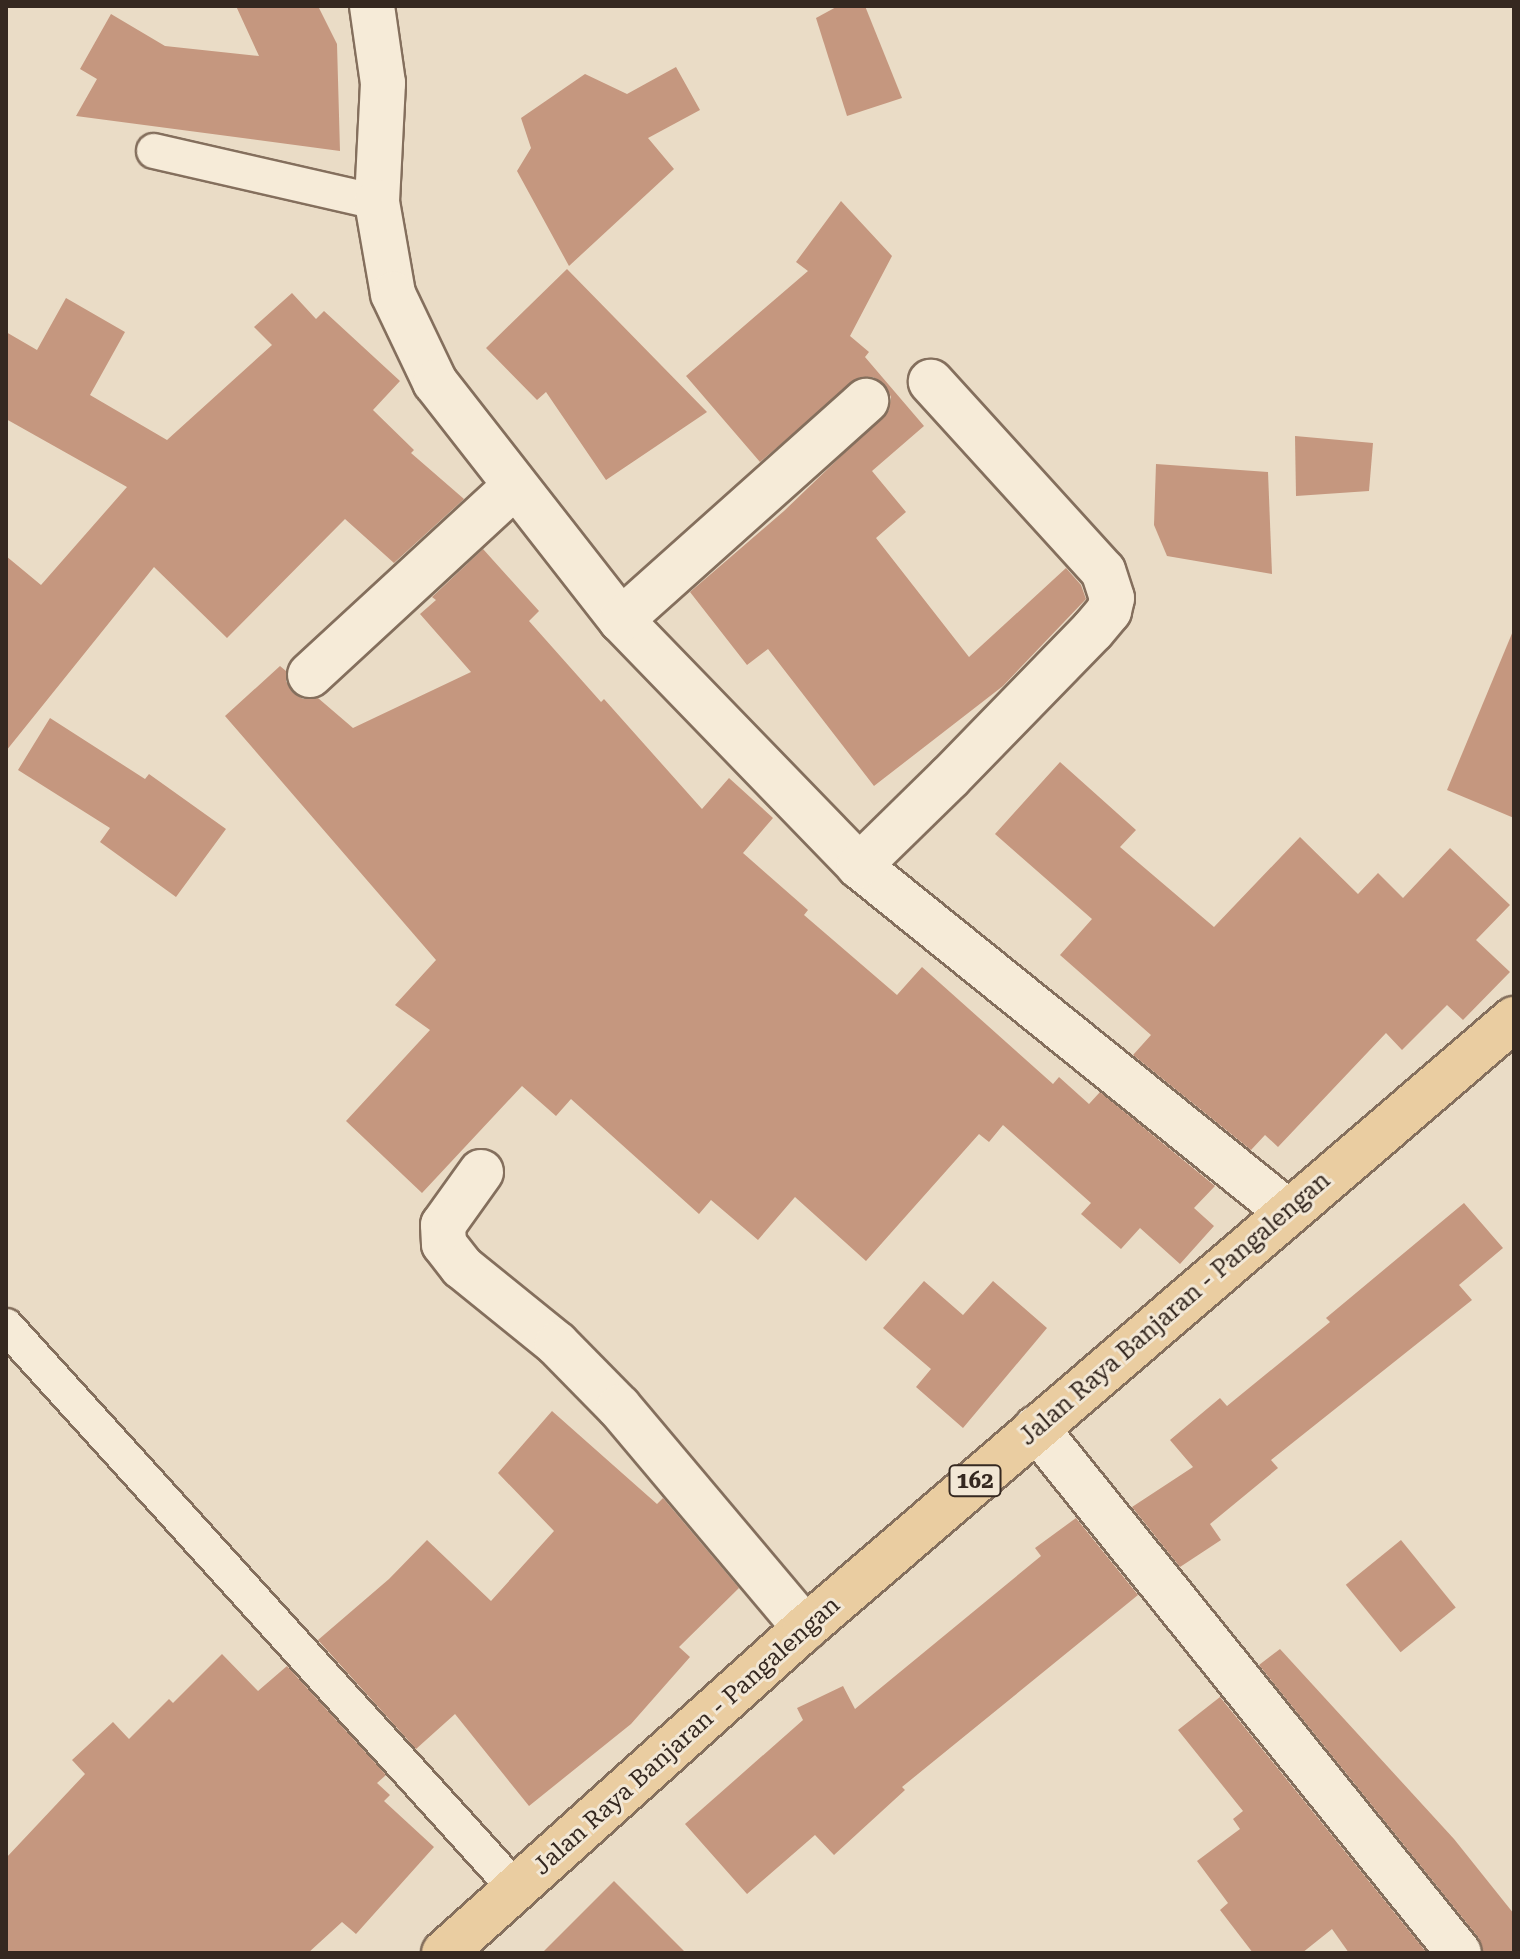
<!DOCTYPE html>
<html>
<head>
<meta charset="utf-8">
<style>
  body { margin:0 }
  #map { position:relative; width:1520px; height:1959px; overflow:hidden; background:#eadcc6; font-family:"Roboto Serif",serif }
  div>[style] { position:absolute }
  .building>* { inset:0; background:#c5977f; transform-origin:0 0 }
  .roads { filter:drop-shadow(2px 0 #846f5d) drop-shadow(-2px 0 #846f5d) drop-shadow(0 2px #846f5d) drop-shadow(0 -2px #846f5d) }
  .lane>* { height:34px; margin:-17px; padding:0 17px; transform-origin:17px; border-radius:17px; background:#f6ebd8 }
  .street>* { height:44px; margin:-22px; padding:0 22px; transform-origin:22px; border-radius:22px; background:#f6ebd8 }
  .primary>* { height:44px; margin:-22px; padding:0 22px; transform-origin:22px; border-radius:22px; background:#eacda1 }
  span { translate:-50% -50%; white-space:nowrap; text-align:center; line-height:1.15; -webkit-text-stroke:6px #f2e7d5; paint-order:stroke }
  .shield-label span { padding:2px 6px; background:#f2e7d5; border:2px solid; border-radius:6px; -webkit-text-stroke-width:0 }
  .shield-label { font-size:22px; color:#352820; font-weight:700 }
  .street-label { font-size:24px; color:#352820 }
  .frame { position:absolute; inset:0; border:8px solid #352820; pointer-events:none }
</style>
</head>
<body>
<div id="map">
  <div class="building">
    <i style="clip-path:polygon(236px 6px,318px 6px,337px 44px,340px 151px,76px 116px,97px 79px,80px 69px,111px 14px,165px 46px,259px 56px)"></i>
    <i style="clip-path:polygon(838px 6px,865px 6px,902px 98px,847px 116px,816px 18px)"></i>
    <i style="clip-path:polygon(676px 67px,700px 110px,648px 138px,674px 169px,569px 266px,517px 171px,531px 148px,521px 118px,585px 74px,627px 94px)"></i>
    <i style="clip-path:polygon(841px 201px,892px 256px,850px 336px,869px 352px,865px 357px,924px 426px,872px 471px,906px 512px,876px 538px,969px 657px,1066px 568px,1081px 585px,1086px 599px,1003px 686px,874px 786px,768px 649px,747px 665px,690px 592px,784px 511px,889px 410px,891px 397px,885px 385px,873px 377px,860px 377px,760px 462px,686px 376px,808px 271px,796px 262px)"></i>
    <i style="clip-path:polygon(567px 269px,707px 412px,606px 480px,546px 392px,537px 400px,486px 348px)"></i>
    <i style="clip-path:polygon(292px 293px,316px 319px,324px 311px,400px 381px,373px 410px,414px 450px,411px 453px,464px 499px,394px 563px,345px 519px,227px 638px,154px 567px,6px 751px,6px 556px,41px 585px,127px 487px,6px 419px,6px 332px,37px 350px,66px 298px,125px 332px,90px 395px,167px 440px,272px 345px,254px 327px)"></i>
    <i style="clip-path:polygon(1295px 436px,1373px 443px,1369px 491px,1296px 496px)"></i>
    <i style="clip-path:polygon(1156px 464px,1268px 472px,1272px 574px,1167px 556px,1154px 525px)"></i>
    <i style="clip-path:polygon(483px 549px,539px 611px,529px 621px,601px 702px,604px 699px,702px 809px,729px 778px,773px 818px,743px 853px,808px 910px,804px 915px,897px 995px,922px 967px,1053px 1084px,1059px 1077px,1089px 1104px,1100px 1092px,1215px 1186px,1194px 1208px,1214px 1226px,1180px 1264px,1140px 1228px,1121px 1249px,1081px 1214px,1091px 1203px,1003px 1125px,989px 1142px,979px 1134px,866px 1261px,795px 1197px,758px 1240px,711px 1200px,699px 1214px,571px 1099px,556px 1116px,522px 1086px,422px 1193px,346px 1121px,430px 1030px,395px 1005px,436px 960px,225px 716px,280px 666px,286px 671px,286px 681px,292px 692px,303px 699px,318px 698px,353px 728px,471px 672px,420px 614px,436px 600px,432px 597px)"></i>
    <i style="clip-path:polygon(1513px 631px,1514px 632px,1514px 818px,1447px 790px)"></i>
    <i style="clip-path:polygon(50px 718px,145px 779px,149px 774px,226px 829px,176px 897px,100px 842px,110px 828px,18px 770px)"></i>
    <i style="clip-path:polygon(1060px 762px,1136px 830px,1120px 847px,1214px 927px,1300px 837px,1358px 894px,1378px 873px,1403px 898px,1450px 848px,1510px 905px,1476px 940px,1510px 972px,1463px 1020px,1447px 1005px,1402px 1050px,1386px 1033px,1278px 1147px,1265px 1135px,1251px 1150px,1133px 1055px,1151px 1035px,1060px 955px,1092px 919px,995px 834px)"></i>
    <i style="clip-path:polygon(1464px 1203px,1503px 1248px,1459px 1285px,1472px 1300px,1271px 1460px,1278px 1468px,1210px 1524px,1221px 1540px,1180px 1567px,1132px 1507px,1193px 1467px,1170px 1440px,1220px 1398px,1227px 1406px,1330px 1322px,1326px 1318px)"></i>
    <i style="clip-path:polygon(924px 1281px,963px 1315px,993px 1281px,1047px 1328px,963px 1428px,916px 1387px,931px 1369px,883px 1328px)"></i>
    <i style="clip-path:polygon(552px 1411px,657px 1504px,663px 1498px,739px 1588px,679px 1647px,690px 1657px,631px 1724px,529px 1806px,455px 1714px,416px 1749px,318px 1640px,389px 1579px,427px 1540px,491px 1601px,554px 1531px,498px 1473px)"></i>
    <i style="clip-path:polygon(1076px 1518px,1138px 1595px,902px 1787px,905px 1790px,834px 1855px,815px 1835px,747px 1894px,685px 1824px,803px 1720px,797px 1708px,843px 1686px,855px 1709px,1041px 1556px,1035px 1548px)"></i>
    <i style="left:1401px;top:1540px;width:87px;height:71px;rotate:51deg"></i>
    <i style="clip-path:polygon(1280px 1649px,1454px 1839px,1514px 1914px,1514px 1953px,1483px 1953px,1478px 1937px,1259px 1665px)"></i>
    <i style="clip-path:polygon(222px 1654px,258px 1691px,287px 1666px,386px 1775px,377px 1783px,390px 1795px,384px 1801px,434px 1847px,356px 1934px,342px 1922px,308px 1953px,6px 1953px,6px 1858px,85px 1774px,72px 1760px,113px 1722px,129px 1739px,169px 1699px,173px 1703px)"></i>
    <i style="clip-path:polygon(1220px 1697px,1427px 1953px,1349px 1953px,1332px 1929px,1302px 1953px,1253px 1953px,1220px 1910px,1228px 1903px,1197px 1861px,1240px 1829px,1233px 1819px,1243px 1811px,1178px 1730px)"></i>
    <i style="clip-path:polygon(614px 1881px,686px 1953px,542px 1953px)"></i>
  </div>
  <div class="roads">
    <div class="lane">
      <i style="left:154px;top:151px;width:229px;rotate:12.9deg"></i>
      <i style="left:6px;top:1326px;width:760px;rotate:47.83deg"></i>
    </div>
    <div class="street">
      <i style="left:372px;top:6px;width:78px;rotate:81.9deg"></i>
      <i style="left:383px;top:83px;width:119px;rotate:92.9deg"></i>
      <i style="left:377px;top:202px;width:93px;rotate:80.1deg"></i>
      <i style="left:393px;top:294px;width:98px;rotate:64.5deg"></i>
      <i style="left:435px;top:382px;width:302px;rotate:52deg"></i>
      <i style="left:621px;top:620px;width:342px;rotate:45.9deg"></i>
      <i style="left:859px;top:866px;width:551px;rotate:38.89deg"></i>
      <i style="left:621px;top:620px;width:329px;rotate:-41.8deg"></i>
      <i style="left:310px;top:675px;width:279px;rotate:-42.7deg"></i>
      <i style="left:859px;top:866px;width:126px;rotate:-44.4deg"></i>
      <i style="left:949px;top:778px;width:206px;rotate:-45.8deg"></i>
      <i style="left:1093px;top:630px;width:25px;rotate:-50deg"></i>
      <i style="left:1109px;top:611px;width:13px;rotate:-77deg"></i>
      <i style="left:1112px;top:598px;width:28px;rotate:-108deg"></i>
      <i style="left:1103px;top:571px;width:256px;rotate:-132.3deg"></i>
      <i style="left:481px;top:1172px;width:65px;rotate:125.6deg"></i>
      <i style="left:443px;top:1225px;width:19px;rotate:87deg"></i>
      <i style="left:444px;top:1244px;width:29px;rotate:52deg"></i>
      <i style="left:462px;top:1267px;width:122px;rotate:39deg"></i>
      <i style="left:557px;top:1344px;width:88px;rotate:45.5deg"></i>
      <i style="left:619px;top:1407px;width:289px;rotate:49.9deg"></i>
      <i style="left:1036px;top:1428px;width:674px;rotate:51.14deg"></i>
    </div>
    <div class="primary">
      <i style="left:444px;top:1953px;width:486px;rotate:-42deg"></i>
      <i style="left:805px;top:1628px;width:935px;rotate:-40.66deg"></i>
    </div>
  </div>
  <div class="shield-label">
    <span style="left:975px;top:1481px">162</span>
  </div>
  <div class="street-label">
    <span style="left:1175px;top:1309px;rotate:-41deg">Jalan Raya Banjaran - Pangalengan</span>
    <span style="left:687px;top:1736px;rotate:-42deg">Jalan Raya Banjaran - Pangalengan</span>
  </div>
  <div class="frame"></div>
</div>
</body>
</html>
